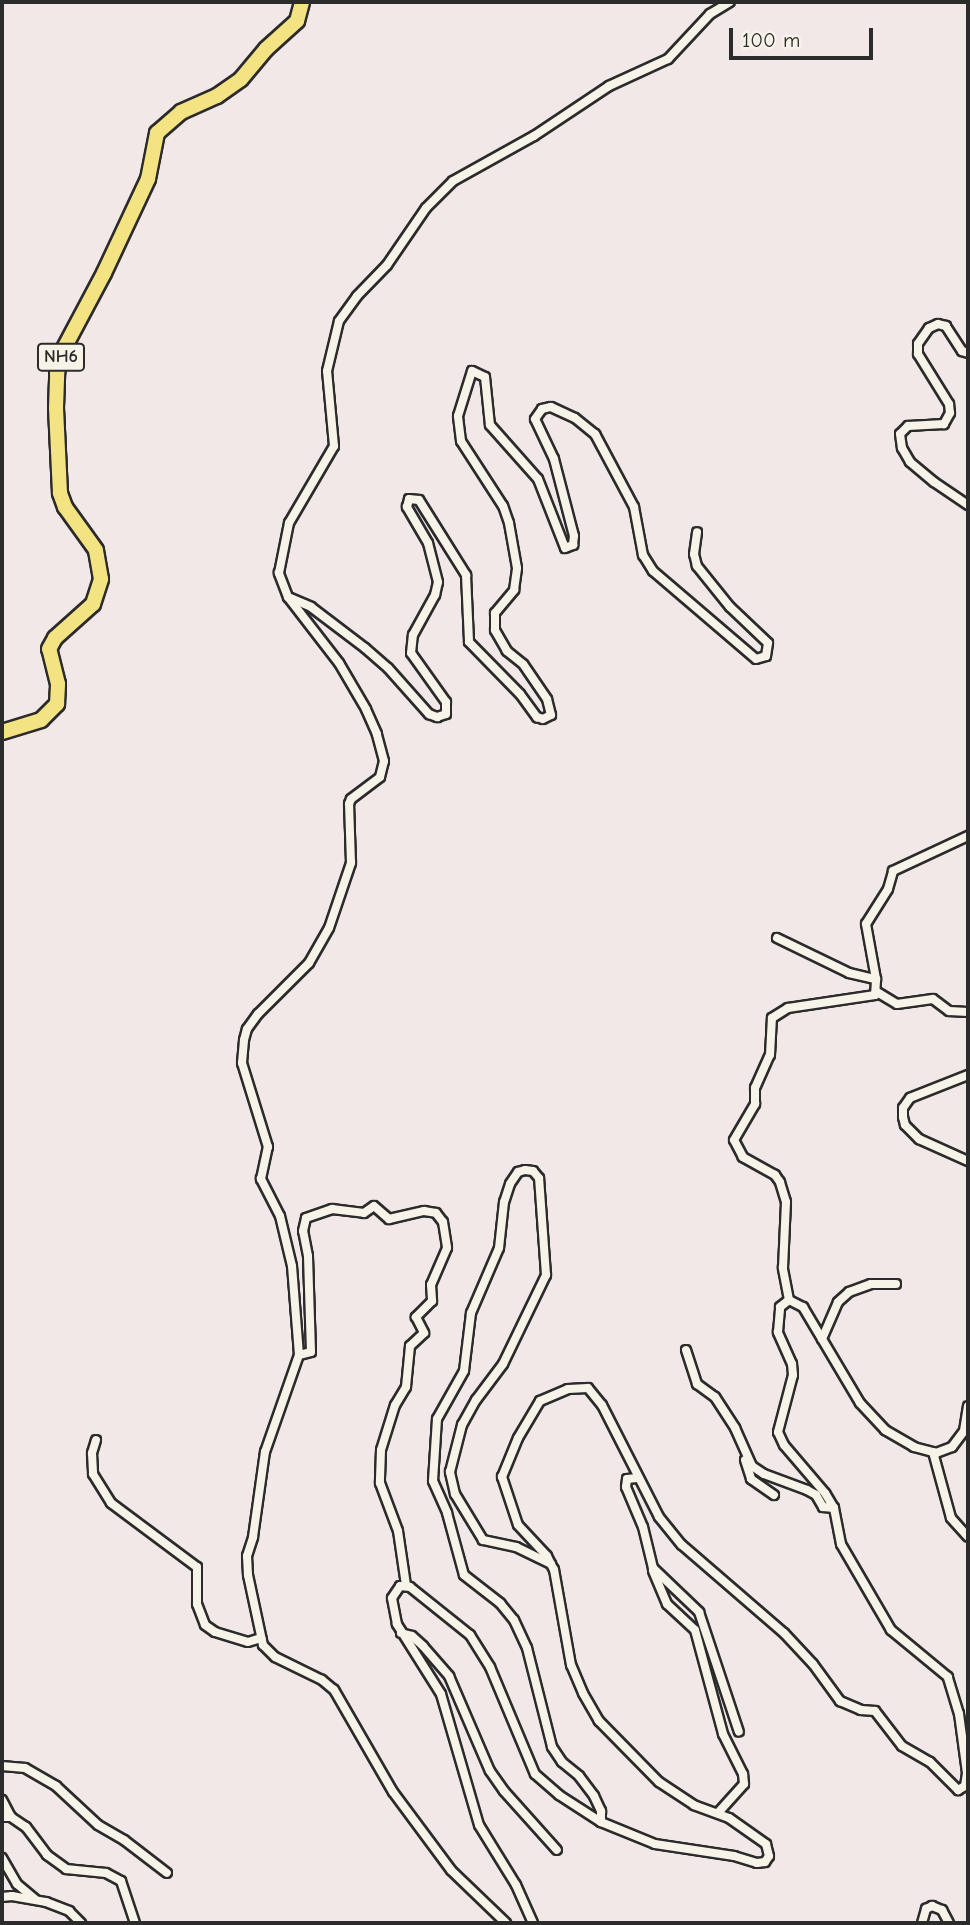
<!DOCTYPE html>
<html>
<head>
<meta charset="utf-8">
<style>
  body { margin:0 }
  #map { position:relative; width:970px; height:1925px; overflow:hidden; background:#f2e8e8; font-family:"Comic Neue",sans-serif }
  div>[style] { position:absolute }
  .roads { filter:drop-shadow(2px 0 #2b2b2b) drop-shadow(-2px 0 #2b2b2b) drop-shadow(0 2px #2b2b2b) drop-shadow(0 -2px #2b2b2b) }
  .minor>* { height:8px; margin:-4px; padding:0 4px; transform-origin:4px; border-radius:4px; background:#f7f3e8 }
  .trunk>* { height:14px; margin:-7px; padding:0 7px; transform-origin:7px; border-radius:7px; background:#f4e382 }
  span { translate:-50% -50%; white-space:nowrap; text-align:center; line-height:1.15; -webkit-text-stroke:5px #f7f3e8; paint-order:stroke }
  .shield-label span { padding:2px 5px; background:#f7f3e8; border:2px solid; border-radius:5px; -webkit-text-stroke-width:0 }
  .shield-label { font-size:18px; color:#2b2b2b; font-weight:700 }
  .frame { position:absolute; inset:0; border:4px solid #2b2b2b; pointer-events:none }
  .scale { position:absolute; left:729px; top:28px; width:144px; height:32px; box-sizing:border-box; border:4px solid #2b2b2b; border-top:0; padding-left:9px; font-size:21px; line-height:24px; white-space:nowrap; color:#2b2b2b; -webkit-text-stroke:5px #f7f3e8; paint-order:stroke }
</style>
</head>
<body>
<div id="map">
  <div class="roads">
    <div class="minor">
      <i style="left:968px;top:353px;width:6px;rotate:-162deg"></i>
      <i style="left:962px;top:351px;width:30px;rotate:-123deg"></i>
      <i style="left:946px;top:326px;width:8px;rotate:-166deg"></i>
      <i style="left:938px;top:324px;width:10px;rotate:156deg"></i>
      <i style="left:929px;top:328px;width:19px;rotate:125deg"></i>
      <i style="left:918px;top:344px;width:10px;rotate:90deg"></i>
      <i style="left:918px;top:354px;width:59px;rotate:58.2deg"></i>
      <i style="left:949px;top:404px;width:9px;rotate:84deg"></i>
      <i style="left:950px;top:413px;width:13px;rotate:119deg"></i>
      <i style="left:944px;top:424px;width:36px;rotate:177deg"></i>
      <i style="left:908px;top:426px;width:11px;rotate:135deg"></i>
      <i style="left:900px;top:434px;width:14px;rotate:82deg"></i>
      <i style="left:902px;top:448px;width:16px;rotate:60deg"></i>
      <i style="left:910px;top:462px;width:31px;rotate:40deg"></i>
      <i style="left:934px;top:482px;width:41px;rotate:34.1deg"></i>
      <i style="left:288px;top:597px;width:25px;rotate:23deg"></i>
      <i style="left:311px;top:607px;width:68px;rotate:37.2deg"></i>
      <i style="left:365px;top:648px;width:30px;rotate:41deg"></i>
      <i style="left:388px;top:668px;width:62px;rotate:48.3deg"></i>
      <i style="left:429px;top:714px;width:9px;rotate:21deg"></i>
      <i style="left:437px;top:717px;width:9px;rotate:-18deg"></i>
      <i style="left:446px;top:714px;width:12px;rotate:-90deg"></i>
      <i style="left:446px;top:702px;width:60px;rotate:-125.5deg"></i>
      <i style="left:411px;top:653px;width:18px;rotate:-84deg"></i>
      <i style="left:413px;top:635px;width:46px;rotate:-61.2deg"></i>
      <i style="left:435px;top:595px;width:13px;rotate:-77deg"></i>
      <i style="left:438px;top:582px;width:40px;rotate:-104.4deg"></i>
      <i style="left:428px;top:543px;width:42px;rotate:-120.3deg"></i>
      <i style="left:407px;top:507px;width:8px;rotate:-76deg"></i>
      <i style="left:409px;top:499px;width:10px;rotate:6deg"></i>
      <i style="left:419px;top:500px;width:89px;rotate:57.9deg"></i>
      <i style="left:466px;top:575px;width:67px;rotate:87.4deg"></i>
      <i style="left:469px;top:642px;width:73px;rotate:45.6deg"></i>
      <i style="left:520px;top:694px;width:29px;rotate:54deg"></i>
      <i style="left:537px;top:717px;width:6px;rotate:18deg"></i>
      <i style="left:543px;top:719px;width:9px;rotate:-27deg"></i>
      <i style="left:551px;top:715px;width:16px;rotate:-104deg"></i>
      <i style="left:547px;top:699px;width:42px;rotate:-124.4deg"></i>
      <i style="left:523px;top:664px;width:21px;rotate:-141deg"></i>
      <i style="left:507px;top:651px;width:24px;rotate:-120deg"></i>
      <i style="left:495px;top:630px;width:17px;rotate:-90deg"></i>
      <i style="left:495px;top:613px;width:30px;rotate:-50deg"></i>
      <i style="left:514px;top:590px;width:22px;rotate:-82deg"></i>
      <i style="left:517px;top:568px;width:46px;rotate:-100.1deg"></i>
      <i style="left:509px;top:523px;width:18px;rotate:-109deg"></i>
      <i style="left:503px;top:506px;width:77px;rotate:-122.9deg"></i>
      <i style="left:461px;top:441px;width:25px;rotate:-97deg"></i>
      <i style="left:458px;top:416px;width:47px;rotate:-72.7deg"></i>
      <i style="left:472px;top:371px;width:14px;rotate:25deg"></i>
      <i style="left:485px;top:377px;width:48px;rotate:84.1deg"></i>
      <i style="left:490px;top:425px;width:72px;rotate:48.4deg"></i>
      <i style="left:538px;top:479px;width:74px;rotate:68.6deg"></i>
      <i style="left:565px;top:548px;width:9px;rotate:-21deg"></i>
      <i style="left:573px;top:545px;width:9px;rotate:-84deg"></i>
      <i style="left:574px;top:536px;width:80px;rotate:-104.6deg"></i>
      <i style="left:554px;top:459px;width:44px;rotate:-115.4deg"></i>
      <i style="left:535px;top:419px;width:12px;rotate:-55deg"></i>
      <i style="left:542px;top:409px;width:9px;rotate:-13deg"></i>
      <i style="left:551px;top:407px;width:26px;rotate:25deg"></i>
      <i style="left:575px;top:418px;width:26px;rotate:39deg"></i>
      <i style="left:595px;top:434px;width:83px;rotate:61.9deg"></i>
      <i style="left:634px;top:507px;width:49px;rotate:79.4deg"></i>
      <i style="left:643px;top:555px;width:19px;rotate:58deg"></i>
      <i style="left:653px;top:571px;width:135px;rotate:40.5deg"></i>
      <i style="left:756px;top:659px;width:10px;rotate:-17deg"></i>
      <i style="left:766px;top:656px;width:13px;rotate:-81deg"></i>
      <i style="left:768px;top:643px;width:52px;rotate:-136.5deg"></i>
      <i style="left:730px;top:607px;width:53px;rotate:-128.8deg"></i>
      <i style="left:697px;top:566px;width:12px;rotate:-104deg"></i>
      <i style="left:694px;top:554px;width:22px;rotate:-82deg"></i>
      <i style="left:777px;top:938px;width:80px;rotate:25.9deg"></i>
      <i style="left:849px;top:973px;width:28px;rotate:13deg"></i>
      <i style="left:877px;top:992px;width:23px;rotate:31deg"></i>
      <i style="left:897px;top:1004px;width:36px;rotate:-8deg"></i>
      <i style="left:933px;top:999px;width:20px;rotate:37deg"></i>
      <i style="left:949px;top:1011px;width:19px;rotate:3deg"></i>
      <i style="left:968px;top:1075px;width:62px;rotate:158.4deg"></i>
      <i style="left:910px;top:1098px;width:12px;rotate:125deg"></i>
      <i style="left:903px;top:1108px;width:9px;rotate:90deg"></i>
      <i style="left:903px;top:1117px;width:8px;rotate:76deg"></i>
      <i style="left:905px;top:1125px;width:20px;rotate:45deg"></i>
      <i style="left:919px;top:1139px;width:54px;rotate:24.2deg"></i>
      <i style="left:789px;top:1300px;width:33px;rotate:-101deg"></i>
      <i style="left:783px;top:1268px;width:66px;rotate:-87.4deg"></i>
      <i style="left:786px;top:1202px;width:21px;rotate:-107deg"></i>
      <i style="left:780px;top:1182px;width:9px;rotate:-126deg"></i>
      <i style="left:775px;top:1175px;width:37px;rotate:-151deg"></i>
      <i style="left:743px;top:1157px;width:19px;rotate:-118deg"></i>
      <i style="left:734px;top:1140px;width:42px;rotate:-59.7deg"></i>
      <i style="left:755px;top:1104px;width:16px;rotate:-90deg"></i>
      <i style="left:755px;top:1088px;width:36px;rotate:-66deg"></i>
      <i style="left:770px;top:1055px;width:37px;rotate:-87deg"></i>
      <i style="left:772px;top:1018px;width:19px;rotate:-32deg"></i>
      <i style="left:788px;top:1008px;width:88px;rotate:-8.5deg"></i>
      <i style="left:875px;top:995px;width:16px;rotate:-86deg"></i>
      <i style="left:876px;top:979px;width:56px;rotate:-100.3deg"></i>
      <i style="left:866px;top:924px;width:41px;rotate:-57.8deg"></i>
      <i style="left:888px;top:889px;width:19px;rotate:-74deg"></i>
      <i style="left:893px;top:871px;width:83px;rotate:-25deg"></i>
      <i style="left:822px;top:1339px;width:40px;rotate:-66.6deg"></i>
      <i style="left:838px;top:1302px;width:15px;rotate:-42deg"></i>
      <i style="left:849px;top:1292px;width:23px;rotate:-20deg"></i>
      <i style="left:871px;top:1284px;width:25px"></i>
      <i style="left:686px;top:1350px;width:36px;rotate:72deg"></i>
      <i style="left:697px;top:1384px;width:22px;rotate:36deg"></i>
      <i style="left:715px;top:1397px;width:37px;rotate:57deg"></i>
      <i style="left:735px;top:1428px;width:42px;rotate:65.9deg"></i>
      <i style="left:752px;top:1466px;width:14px;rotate:34deg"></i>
      <i style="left:764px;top:1474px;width:46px;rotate:20.4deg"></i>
      <i style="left:807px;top:1490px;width:10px;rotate:29deg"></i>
      <i style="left:816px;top:1495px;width:14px;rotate:60deg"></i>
      <i style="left:823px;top:1507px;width:11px;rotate:5deg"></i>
      <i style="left:299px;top:1355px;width:12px;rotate:-14deg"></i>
      <i style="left:311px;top:1352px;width:96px;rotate:-91.8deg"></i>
      <i style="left:308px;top:1256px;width:25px;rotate:-101deg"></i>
      <i style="left:303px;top:1231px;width:13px;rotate:-77deg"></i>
      <i style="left:306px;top:1218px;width:28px;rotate:-19deg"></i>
      <i style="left:332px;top:1209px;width:32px;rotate:7deg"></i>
      <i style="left:364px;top:1213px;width:12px;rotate:-35deg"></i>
      <i style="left:374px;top:1206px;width:20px;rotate:41deg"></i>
      <i style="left:389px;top:1219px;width:36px;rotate:-13deg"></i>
      <i style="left:424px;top:1211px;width:12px;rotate:9deg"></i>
      <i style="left:436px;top:1213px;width:11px;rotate:52deg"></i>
      <i style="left:443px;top:1222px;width:26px;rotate:81deg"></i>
      <i style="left:447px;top:1248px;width:40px;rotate:113.4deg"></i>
      <i style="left:431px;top:1285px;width:16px;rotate:86deg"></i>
      <i style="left:432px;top:1301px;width:23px;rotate:135deg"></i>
      <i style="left:416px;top:1317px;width:18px;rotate:63deg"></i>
      <i style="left:424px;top:1333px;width:19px;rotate:137deg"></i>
      <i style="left:410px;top:1346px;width:41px;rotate:95.6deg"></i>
      <i style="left:406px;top:1387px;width:21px;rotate:121deg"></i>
      <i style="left:395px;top:1405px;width:47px;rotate:107.3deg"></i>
      <i style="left:381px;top:1450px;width:33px;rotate:92deg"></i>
      <i style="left:380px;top:1483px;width:51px;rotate:69.4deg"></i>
      <i style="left:398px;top:1531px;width:55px;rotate:81.6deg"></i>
      <i style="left:96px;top:1440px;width:14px;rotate:107deg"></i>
      <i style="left:92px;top:1453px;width:21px;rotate:87deg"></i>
      <i style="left:93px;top:1474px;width:34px;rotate:58deg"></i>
      <i style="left:111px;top:1503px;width:107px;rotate:36.7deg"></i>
      <i style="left:197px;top:1567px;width:37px;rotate:90deg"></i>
      <i style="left:197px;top:1604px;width:22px;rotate:69deg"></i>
      <i style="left:205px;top:1625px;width:12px;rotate:35deg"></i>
      <i style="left:215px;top:1632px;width:34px;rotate:17deg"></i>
      <i style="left:248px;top:1642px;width:14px;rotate:-17deg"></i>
      <i style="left:933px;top:1452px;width:68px;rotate:74.7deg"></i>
      <i style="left:951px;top:1518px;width:25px;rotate:48deg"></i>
      <i style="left:745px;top:1460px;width:20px;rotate:72deg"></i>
      <i style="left:751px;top:1479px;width:28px;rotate:35deg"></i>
      <i style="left:637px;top:1478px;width:10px;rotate:174deg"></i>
      <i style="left:627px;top:1479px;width:8px;rotate:97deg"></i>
      <i style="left:626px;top:1487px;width:43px;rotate:67deg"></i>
      <i style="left:643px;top:1527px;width:42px;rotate:76.3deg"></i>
      <i style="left:653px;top:1568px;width:64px;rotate:43.7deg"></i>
      <i style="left:699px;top:1612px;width:126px;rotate:71.6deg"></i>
      <i style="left:551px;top:1564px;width:39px;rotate:-154deg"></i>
      <i style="left:516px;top:1547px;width:34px;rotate:-168deg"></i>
      <i style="left:483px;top:1540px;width:54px;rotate:-121.3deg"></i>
      <i style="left:455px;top:1494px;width:23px;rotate:-103deg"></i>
      <i style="left:450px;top:1472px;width:49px;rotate:-75.7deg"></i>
      <i style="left:462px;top:1425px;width:29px;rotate:-61deg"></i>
      <i style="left:476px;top:1400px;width:45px;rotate:-53.1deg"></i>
      <i style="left:503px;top:1364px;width:99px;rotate:-64.2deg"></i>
      <i style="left:546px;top:1275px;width:97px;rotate:-94.1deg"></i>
      <i style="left:539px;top:1178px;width:9px;rotate:-131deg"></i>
      <i style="left:533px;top:1171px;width:8px;rotate:-173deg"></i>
      <i style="left:525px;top:1170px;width:7px;rotate:164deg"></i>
      <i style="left:518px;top:1172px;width:14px;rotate:124deg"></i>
      <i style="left:510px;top:1184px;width:19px;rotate:108deg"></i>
      <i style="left:504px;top:1202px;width:46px;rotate:96.2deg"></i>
      <i style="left:499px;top:1248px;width:71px;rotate:113.3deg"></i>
      <i style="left:471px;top:1313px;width:58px;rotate:96.9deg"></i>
      <i style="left:464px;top:1371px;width:55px;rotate:119.4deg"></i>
      <i style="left:437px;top:1419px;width:62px;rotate:93.7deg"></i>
      <i style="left:433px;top:1481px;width:35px;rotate:66deg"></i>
      <i style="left:447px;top:1513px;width:64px;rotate:74.7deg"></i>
      <i style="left:464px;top:1575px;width:46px;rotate:37.9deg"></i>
      <i style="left:500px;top:1603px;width:22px;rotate:51deg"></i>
      <i style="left:514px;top:1620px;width:31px;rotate:65deg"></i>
      <i style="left:527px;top:1648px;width:102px;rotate:75.8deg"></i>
      <i style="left:552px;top:1747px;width:18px;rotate:56deg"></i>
      <i style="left:562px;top:1762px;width:22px;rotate:39deg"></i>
      <i style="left:579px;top:1776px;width:25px;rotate:53deg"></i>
      <i style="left:594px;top:1796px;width:17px;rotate:65deg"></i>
      <i style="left:601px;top:1811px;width:11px;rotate:90deg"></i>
      <i style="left:653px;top:1571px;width:36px;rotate:67deg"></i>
      <i style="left:667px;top:1604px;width:38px;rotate:43deg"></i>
      <i style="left:695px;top:1630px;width:108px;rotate:74.9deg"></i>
      <i style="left:723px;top:1734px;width:45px;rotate:63.4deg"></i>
      <i style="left:743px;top:1774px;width:10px;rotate:84deg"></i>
      <i style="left:744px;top:1784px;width:38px;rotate:132deg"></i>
      <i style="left:401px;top:1633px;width:11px;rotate:15deg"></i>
      <i style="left:412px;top:1636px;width:15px;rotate:42deg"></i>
      <i style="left:423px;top:1646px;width:40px;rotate:49deg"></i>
      <i style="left:449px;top:1676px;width:103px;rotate:66.7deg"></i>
      <i style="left:490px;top:1771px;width:24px;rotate:55deg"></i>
      <i style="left:504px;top:1791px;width:79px;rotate:48.1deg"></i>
      <i style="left:2px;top:1766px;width:23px;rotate:5deg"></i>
      <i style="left:25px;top:1768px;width:36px;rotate:30deg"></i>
      <i style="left:56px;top:1786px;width:57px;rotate:42.9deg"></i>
      <i style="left:98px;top:1825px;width:30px;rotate:30deg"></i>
      <i style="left:124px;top:1840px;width:54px;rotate:37.5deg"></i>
      <i style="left:2px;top:1800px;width:19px;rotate:62deg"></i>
      <i style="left:11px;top:1817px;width:9px;rotate:180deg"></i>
      <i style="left:11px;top:1817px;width:18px;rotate:34deg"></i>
      <i style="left:26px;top:1827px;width:35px;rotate:53deg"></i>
      <i style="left:47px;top:1855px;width:24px;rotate:36deg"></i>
      <i style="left:66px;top:1869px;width:40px;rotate:5.7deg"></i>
      <i style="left:106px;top:1873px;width:17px;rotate:28deg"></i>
      <i style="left:121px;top:1881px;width:44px;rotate:71.6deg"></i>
      <i style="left:2px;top:1858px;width:30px;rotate:60deg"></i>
      <i style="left:17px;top:1884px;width:23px;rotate:40deg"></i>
      <i style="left:2px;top:1897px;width:10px;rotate:-6deg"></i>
      <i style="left:12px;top:1896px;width:35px;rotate:10deg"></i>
      <i style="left:46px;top:1902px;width:25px;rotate:21deg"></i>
      <i style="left:69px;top:1911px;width:17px;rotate:45deg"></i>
      <i style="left:506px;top:1923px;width:76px;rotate:-136.1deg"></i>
      <i style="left:451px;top:1870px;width:97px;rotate:-126.6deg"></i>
      <i style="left:393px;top:1792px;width:118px;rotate:-120deg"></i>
      <i style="left:334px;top:1690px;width:16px;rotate:-140deg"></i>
      <i style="left:322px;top:1680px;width:52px;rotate:-153.9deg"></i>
      <i style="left:275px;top:1657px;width:17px;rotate:-135deg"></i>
      <i style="left:263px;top:1645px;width:72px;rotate:-102.1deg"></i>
      <i style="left:248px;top:1575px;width:19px;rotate:-93deg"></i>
      <i style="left:247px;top:1556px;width:20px;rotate:-72deg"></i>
      <i style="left:253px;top:1537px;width:86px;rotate:-82deg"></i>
      <i style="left:265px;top:1452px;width:103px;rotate:-70.7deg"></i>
      <i style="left:299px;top:1355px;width:89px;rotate:-94.5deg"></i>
      <i style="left:292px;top:1266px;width:51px;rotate:-103.5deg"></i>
      <i style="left:280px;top:1216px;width:42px;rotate:-117.2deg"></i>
      <i style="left:261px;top:1179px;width:33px;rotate:-78deg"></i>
      <i style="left:268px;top:1147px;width:88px;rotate:-107.2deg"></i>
      <i style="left:242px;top:1063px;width:23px;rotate:-85deg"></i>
      <i style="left:244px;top:1040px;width:11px;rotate:-75deg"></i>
      <i style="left:247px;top:1029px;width:19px;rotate:-54deg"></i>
      <i style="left:258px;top:1014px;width:72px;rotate:-45deg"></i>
      <i style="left:309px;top:963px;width:40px;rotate:-60.3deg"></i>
      <i style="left:329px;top:928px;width:69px;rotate:-71.3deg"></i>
      <i style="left:351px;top:863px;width:59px;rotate:-91.9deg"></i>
      <i style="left:349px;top:804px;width:5px;rotate:-68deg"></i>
      <i style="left:351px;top:799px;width:36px;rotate:-37deg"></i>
      <i style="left:380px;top:777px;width:16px;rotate:-76deg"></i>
      <i style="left:384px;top:761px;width:28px;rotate:-105deg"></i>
      <i style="left:377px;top:734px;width:27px;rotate:-114deg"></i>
      <i style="left:366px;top:709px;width:53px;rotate:-120.4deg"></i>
      <i style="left:339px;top:663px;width:83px;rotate:-127.7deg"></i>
      <i style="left:288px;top:597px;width:26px;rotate:-111deg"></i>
      <i style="left:279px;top:573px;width:51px;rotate:-78.7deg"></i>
      <i style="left:289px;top:523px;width:89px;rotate:-59.7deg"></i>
      <i style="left:334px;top:446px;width:75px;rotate:-95.3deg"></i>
      <i style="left:327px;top:371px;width:51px;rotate:-76.5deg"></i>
      <i style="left:339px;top:321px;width:31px;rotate:-54deg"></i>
      <i style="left:357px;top:296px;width:43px;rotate:-45.9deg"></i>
      <i style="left:387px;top:265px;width:69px;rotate:-55.6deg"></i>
      <i style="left:426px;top:208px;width:38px;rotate:-45deg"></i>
      <i style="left:453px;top:181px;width:93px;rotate:-29.1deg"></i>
      <i style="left:534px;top:136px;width:90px;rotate:-33.7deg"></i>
      <i style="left:609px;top:86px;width:65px;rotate:-24.6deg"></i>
      <i style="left:668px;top:59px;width:62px;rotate:-47deg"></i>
      <i style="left:710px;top:14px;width:23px;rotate:-31deg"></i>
      <i style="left:533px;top:1923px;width:42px;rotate:-114.1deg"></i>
      <i style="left:516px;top:1885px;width:70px;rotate:-121.7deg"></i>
      <i style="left:479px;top:1825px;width:136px;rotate:-106.2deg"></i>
      <i style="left:441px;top:1694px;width:83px;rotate:-122.2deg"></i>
      <i style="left:397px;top:1624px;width:26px;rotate:-101deg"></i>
      <i style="left:392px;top:1598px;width:14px;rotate:-56deg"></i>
      <i style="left:400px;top:1586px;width:10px;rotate:6deg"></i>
      <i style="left:410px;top:1587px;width:77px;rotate:38.7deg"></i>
      <i style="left:470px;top:1635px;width:38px;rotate:58deg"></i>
      <i style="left:490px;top:1667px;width:116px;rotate:67.2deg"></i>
      <i style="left:535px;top:1774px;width:32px;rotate:41deg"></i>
      <i style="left:559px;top:1795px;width:50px;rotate:32.7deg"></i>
      <i style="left:601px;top:1822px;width:58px;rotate:22.2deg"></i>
      <i style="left:655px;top:1844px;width:80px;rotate:8.6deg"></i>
      <i style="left:734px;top:1856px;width:24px;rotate:17deg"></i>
      <i style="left:757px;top:1863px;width:8px;rotate:-7deg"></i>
      <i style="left:765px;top:1862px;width:7px;rotate:-56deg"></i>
      <i style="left:769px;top:1856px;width:12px;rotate:-104deg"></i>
      <i style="left:766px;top:1844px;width:45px;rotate:-144.9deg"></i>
      <i style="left:729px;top:1818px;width:37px;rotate:-160deg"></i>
      <i style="left:694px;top:1805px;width:42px;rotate:-146.7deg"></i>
      <i style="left:659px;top:1782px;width:86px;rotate:-134.5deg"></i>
      <i style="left:599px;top:1721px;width:32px;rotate:-120deg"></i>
      <i style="left:583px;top:1693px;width:30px;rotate:-113deg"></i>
      <i style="left:571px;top:1665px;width:97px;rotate:-100.1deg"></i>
      <i style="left:554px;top:1570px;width:16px;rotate:-117deg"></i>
      <i style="left:547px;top:1556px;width:42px;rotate:-133.1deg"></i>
      <i style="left:518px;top:1525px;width:51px;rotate:-108.4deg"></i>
      <i style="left:502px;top:1477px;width:42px;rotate:-67.7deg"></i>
      <i style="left:518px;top:1438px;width:43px;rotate:-59.3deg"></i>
      <i style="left:540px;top:1401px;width:30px;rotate:-23deg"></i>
      <i style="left:568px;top:1389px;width:20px;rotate:-3deg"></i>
      <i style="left:588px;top:1388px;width:22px;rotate:51deg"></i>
      <i style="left:602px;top:1405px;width:126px;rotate:63deg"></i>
      <i style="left:659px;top:1517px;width:36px;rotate:51deg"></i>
      <i style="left:682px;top:1545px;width:135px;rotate:40.8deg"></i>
      <i style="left:784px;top:1633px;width:42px;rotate:46.9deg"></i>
      <i style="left:813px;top:1664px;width:46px;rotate:53.9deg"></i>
      <i style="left:840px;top:1701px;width:23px;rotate:23deg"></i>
      <i style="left:861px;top:1710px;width:14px;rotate:4deg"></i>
      <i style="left:875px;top:1711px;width:44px;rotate:52.4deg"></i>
      <i style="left:902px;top:1746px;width:32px;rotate:30deg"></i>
      <i style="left:930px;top:1762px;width:40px;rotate:45deg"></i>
      <i style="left:958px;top:1790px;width:8px;rotate:-30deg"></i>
      <i style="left:965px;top:1786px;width:13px;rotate:-81deg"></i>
      <i style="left:967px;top:1773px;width:60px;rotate:-97.7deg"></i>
      <i style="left:959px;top:1714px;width:39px;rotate:-107deg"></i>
      <i style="left:948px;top:1677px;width:74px;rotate:-140.5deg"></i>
      <i style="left:891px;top:1630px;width:99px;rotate:-120.2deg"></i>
      <i style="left:841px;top:1544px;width:37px;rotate:-101deg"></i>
      <i style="left:834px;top:1508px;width:17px;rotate:-121deg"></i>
      <i style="left:825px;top:1493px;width:63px;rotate:-130.5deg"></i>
      <i style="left:784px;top:1445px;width:14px;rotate:-115deg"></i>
      <i style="left:778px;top:1432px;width:59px;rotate:-75.3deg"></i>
      <i style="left:793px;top:1375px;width:11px;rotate:-95deg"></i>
      <i style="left:792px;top:1364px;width:35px;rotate:-114deg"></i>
      <i style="left:778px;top:1332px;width:25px;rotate:-85deg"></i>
      <i style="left:780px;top:1307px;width:11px;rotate:-38deg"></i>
      <i style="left:789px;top:1300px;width:16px;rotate:27deg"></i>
      <i style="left:803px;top:1307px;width:112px;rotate:59.3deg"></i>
      <i style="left:860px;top:1403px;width:37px;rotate:47deg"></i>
      <i style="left:885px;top:1430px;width:34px;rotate:30deg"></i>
      <i style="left:914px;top:1447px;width:23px;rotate:15deg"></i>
      <i style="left:936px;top:1453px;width:17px;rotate:-21deg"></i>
      <i style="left:952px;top:1447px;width:20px;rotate:-53deg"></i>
      <i style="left:964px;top:1431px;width:25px;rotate:-81deg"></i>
      <i style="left:922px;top:1923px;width:15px;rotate:-74deg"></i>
      <i style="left:926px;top:1909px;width:7px;rotate:-27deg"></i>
      <i style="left:932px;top:1906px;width:11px;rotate:22deg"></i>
      <i style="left:942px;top:1910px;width:15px;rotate:62deg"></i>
    </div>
    <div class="trunk">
      <i style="left:2px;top:732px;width:41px;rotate:-17.1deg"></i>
      <i style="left:41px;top:720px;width:23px;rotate:-45deg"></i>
      <i style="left:57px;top:704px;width:20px;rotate:-87deg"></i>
      <i style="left:58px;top:684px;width:36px;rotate:-104deg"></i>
      <i style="left:49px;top:649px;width:13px;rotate:-61deg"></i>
      <i style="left:55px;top:638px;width:51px;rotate:-41.8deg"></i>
      <i style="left:93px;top:604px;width:26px;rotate:-72deg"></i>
      <i style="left:101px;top:579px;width:29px;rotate:-100deg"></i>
      <i style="left:96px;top:550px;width:53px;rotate:-125.8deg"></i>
      <i style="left:65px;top:507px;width:15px;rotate:-110deg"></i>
      <i style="left:60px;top:493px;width:85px;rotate:-92.7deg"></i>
      <i style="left:56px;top:408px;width:35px;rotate:-88deg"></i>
      <i style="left:57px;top:373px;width:19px;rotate:-78deg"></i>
      <i style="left:61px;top:354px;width:92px;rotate:-62deg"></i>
      <i style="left:104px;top:273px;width:104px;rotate:-64.9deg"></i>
      <i style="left:148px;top:179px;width:47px;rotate:-78.9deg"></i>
      <i style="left:157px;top:133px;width:32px;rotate:-41deg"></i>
      <i style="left:181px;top:112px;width:39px;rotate:-24deg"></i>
      <i style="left:217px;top:96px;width:29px;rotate:-35deg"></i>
      <i style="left:241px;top:79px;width:39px;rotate:-50deg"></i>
      <i style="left:266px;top:49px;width:42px;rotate:-42.1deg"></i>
      <i style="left:297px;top:21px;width:20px;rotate:-75deg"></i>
    </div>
  </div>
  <div class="shield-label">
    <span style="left:61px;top:357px">NH6</span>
  </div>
  <div class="frame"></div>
  <div class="scale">100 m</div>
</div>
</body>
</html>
